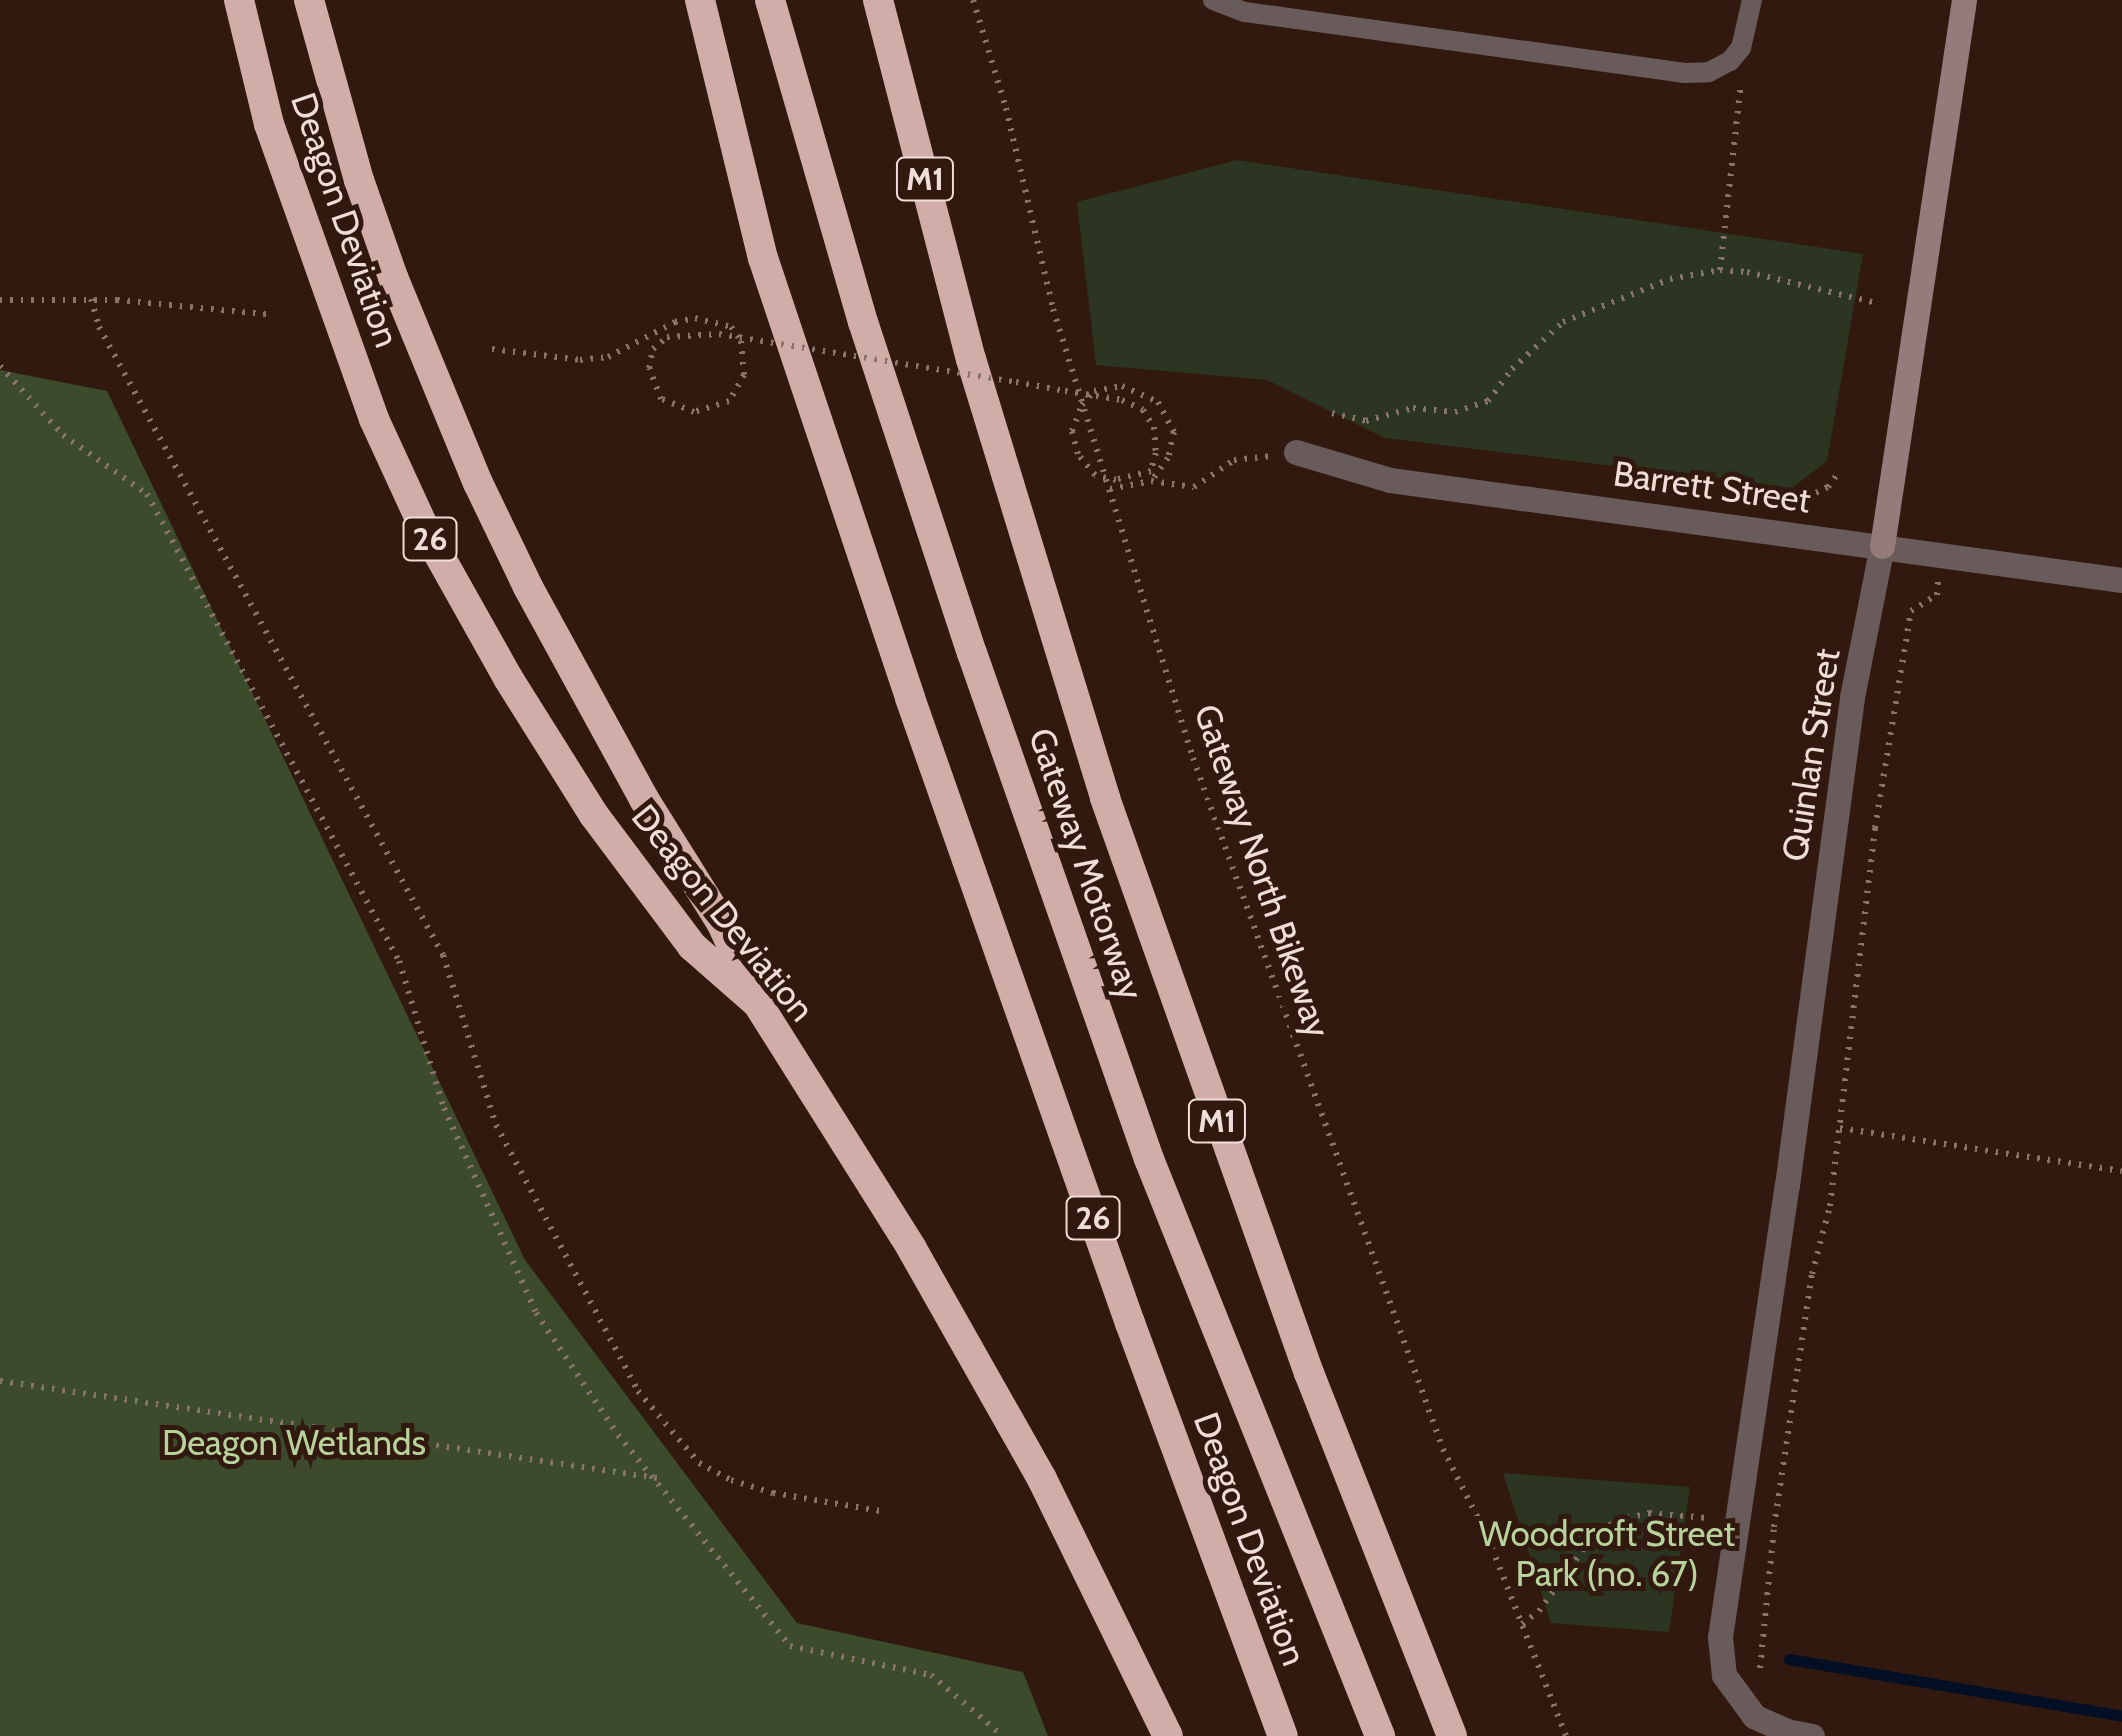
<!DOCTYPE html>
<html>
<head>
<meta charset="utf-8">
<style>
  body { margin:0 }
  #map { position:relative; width:2122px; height:1736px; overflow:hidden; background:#31190f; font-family:Cabin,sans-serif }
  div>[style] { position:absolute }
  .green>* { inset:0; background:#2c3522 }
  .forest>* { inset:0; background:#3d4b2d }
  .stream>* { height:11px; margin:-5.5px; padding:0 5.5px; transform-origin:5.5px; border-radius:5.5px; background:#020f25 }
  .path>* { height:6px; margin-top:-3px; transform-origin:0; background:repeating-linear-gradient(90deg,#89746c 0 2.5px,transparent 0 10.5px) }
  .lane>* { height:20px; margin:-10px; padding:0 10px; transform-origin:10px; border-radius:10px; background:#695b59 }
  .street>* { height:25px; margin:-12.5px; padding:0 12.5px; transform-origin:12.5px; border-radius:12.5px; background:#695b59 }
  .secondary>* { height:25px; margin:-12.5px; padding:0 12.5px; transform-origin:12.5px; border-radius:12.5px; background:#937c7a }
  .highway>* { height:30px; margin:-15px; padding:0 15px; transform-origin:15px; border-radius:15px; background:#d1ada9 }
  .path-bridge>* { height:6px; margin-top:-3px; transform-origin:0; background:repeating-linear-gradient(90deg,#89746c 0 2.5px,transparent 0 10.5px) }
  span { translate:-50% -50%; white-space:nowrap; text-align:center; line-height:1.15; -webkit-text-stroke:10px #31190f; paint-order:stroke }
  .shield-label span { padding:2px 8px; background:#31190f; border:2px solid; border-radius:8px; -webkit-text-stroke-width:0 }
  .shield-label { font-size:32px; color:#efddd7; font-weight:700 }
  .street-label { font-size:35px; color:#efddd7 }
  .park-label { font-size:35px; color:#b7d39b }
</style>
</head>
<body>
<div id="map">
  <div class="green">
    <i style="clip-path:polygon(1237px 160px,1863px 254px,1827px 461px,1792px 488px,1385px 438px,1267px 380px,1096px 365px,1077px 202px)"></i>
    <i style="clip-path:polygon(1503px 1473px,1690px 1487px,1669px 1632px,1551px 1623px)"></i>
  </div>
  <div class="forest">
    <i style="clip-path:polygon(0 370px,107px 391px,525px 1260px,797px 1623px,1023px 1672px,1048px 1736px,0 1736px)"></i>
  </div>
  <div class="stream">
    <i style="left:1789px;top:1659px;width:338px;rotate:9.7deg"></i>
  </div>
  <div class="path">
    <i style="left:973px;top:0;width:113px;rotate:73deg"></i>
    <i style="left:1006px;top:108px;width:206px;rotate:76.8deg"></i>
    <i style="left:1053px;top:309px;width:470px;rotate:72.7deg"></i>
    <i style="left:1193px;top:758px;width:735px;rotate:70.11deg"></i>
    <i style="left:1443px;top:1449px;width:100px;rotate:63.2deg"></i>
    <i style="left:1488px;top:1538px;width:213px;rotate:68.5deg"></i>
    <i style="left:1720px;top:270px;width:187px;rotate:-83.6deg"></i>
    <i style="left:91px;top:299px;width:29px;rotate:74deg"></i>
    <i style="left:99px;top:327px;width:716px;rotate:61.29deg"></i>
    <i style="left:443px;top:955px;width:178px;rotate:72.7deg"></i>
    <i style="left:496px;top:1125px;width:302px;rotate:61.9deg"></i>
    <i style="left:638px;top:1391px;width:94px;rotate:49.7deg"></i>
    <i style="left:699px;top:1463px;width:36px;rotate:28deg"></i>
    <i style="left:731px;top:1480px;width:44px;rotate:17.2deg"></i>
    <i style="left:773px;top:1493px;width:109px;rotate:9.5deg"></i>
    <i style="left:0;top:300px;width:117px"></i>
    <i style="left:117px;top:300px;width:150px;rotate:5.4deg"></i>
    <i style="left:492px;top:349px;width:89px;rotate:7.1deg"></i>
    <i style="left:580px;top:360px;width:28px;rotate:-6deg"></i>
    <i style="left:608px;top:357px;width:76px;rotate:-27.6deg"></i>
    <i style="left:675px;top:322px;width:20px;rotate:-11deg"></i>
    <i style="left:695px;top:318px;width:37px;rotate:14deg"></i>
    <i style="left:731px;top:327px;width:17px;rotate:54deg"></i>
    <i style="left:741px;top:341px;width:34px;rotate:85deg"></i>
    <i style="left:0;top:366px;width:93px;rotate:47.6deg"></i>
    <i style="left:63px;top:435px;width:103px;rotate:35.1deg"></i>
    <i style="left:147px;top:494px;width:531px;rotate:61.65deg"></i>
    <i style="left:399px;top:961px;width:154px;rotate:73deg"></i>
    <i style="left:444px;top:1108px;width:225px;rotate:65.8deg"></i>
    <i style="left:536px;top:1313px;width:147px;rotate:56.1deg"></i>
    <i style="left:618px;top:1435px;width:272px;rotate:50.8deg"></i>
    <i style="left:790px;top:1646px;width:144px;rotate:11.6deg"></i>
    <i style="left:931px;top:1675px;width:94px;rotate:40.3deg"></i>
    <i style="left:1094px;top:391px;width:28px;rotate:-10deg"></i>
    <i style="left:1122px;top:386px;width:39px;rotate:24deg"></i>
    <i style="left:1158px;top:402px;width:34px;rotate:62deg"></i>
    <i style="left:1174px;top:432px;width:27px;rotate:103deg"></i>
    <i style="left:1168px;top:458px;width:29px;rotate:126deg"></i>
    <i style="left:1332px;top:413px;width:35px;rotate:13deg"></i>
    <i style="left:1366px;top:421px;width:49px;rotate:-15.5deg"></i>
    <i style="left:1413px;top:408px;width:42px;rotate:5.4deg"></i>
    <i style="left:1455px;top:412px;width:35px;rotate:-18deg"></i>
    <i style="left:1488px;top:401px;width:40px;rotate:-53deg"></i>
    <i style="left:1512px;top:369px;width:69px;rotate:-42.7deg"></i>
    <i style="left:1563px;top:322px;width:115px;rotate:-21.9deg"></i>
    <i style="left:1670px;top:279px;width:51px;rotate:-10.2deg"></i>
    <i style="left:1720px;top:270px;width:27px;rotate:4deg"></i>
    <i style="left:1747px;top:272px;width:129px;rotate:13.5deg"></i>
    <i style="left:1110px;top:489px;width:42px;rotate:-11deg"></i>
    <i style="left:1151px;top:481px;width:43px;rotate:7.9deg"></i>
    <i style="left:1194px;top:487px;width:48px;rotate:-34deg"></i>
    <i style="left:1234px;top:460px;width:36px;rotate:-6deg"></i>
    <i style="left:1797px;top:502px;width:34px;rotate:-26deg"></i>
    <i style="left:1828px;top:487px;width:19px;rotate:-54deg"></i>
    <i style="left:1840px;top:1128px;width:285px;rotate:8.7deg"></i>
    <i style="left:0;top:1381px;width:664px;rotate:8.4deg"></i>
    <i style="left:1522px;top:1624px;width:21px;rotate:-37deg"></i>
    <i style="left:1539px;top:1611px;width:91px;rotate:-54.4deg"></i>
    <i style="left:1592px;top:1537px;width:30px;rotate:-34deg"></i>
    <i style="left:1617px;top:1520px;width:33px;rotate:-12deg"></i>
    <i style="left:1649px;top:1513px;width:59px;rotate:4.8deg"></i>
    <i style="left:1760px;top:1668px;width:142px;rotate:-84.3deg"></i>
    <i style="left:1774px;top:1527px;width:256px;rotate:-81.5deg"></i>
    <i style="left:1812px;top:1274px;width:70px;rotate:-75.2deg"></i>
    <i style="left:1830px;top:1206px;width:381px;rotate:-83.2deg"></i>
    <i style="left:1875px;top:828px;width:220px;rotate:-80.6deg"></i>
    <i style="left:1911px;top:611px;width:31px;rotate:-32deg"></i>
    <i style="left:1937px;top:595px;width:14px;rotate:-86deg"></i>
  </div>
  <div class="lane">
    <i style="left:1213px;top:0;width:34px;rotate:21deg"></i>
    <i style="left:1245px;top:12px;width:444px;rotate:7.9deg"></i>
    <i style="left:1685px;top:73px;width:24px;rotate:-2deg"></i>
    <i style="left:1709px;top:72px;width:24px;rotate:-28deg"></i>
    <i style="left:1730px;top:61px;width:17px;rotate:-50deg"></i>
    <i style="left:1741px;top:48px;width:49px;rotate:-77.1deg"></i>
  </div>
  <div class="street">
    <i style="left:1296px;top:452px;width:98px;rotate:16.6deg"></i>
    <i style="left:1390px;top:480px;width:739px;rotate:7.78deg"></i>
    <i style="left:1812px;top:1736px;width:25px;rotate:-169deg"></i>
    <i style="left:1787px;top:1731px;width:36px;rotate:-156deg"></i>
    <i style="left:1754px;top:1716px;width:51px;rotate:-126.2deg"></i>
    <i style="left:1724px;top:1675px;width:38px;rotate:-96deg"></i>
    <i style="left:1720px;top:1637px;width:457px;rotate:-81.6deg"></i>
    <i style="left:1787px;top:1185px;width:492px;rotate:-82.4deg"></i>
    <i style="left:1852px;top:697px;width:154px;rotate:-78.8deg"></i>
  </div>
  <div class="secondary">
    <i style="left:1882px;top:546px;width:552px;rotate:-81.46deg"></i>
  </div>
  <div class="highway">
    <i style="left:239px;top:0;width:128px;rotate:76.4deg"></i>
    <i style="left:269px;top:124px;width:313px;rotate:70.4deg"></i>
    <i style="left:374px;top:419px;width:122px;rotate:65.3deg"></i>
    <i style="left:425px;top:530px;width:170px;rotate:60.7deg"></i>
    <i style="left:508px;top:678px;width:162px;rotate:57.9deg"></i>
    <i style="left:594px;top:815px;width:164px;rotate:53.2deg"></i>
    <i style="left:692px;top:946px;width:88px;rotate:41.3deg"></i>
    <i style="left:758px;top:1004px;width:289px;rotate:57.8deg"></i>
    <i style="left:912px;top:1249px;width:264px;rotate:60.5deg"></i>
    <i style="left:1042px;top:1479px;width:286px;rotate:63.9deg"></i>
    <i style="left:309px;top:0;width:187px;rotate:74.5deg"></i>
    <i style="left:359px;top:180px;width:103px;rotate:70.7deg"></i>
    <i style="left:393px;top:277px;width:223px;rotate:67.6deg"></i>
    <i style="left:478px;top:483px;width:115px;rotate:64.3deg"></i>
    <i style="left:528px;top:587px;width:242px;rotate:61.3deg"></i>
    <i style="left:644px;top:799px;width:145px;rotate:58deg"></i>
    <i style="left:721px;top:922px;width:77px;rotate:65.4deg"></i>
    <i style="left:700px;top:0;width:266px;rotate:76.3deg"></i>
    <i style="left:763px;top:258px;width:464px;rotate:71.5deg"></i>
    <i style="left:910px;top:698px;width:663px;rotate:70.61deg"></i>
    <i style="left:1130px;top:1323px;width:440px;rotate:69.7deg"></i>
    <i style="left:770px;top:0;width:335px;rotate:73.9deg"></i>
    <i style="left:863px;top:322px;width:348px;rotate:71.8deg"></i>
    <i style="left:972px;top:653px;width:536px;rotate:70.72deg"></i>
    <i style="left:1149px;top:1159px;width:622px;rotate:68.18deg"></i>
    <i style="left:878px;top:0;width:371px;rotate:75.5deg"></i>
    <i style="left:971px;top:359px;width:459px;rotate:73deg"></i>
    <i style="left:1105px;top:798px;width:610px;rotate:70.47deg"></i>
    <i style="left:1309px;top:1373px;width:390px;rotate:68.5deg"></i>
  </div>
  <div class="path-bridge">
    <i style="left:744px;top:375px;width:30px;rotate:120deg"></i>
    <i style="left:729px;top:401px;width:37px;rotate:163deg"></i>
    <i style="left:694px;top:412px;width:35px;rotate:-158deg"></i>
    <i style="left:661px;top:399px;width:33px;rotate:-111deg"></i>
    <i style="left:649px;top:368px;width:19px;rotate:-78deg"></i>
    <i style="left:653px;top:349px;width:18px;rotate:-41deg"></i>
    <i style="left:667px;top:337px;width:52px;rotate:-3.3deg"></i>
    <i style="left:719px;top:334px;width:301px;rotate:9.2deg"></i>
    <i style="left:1016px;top:382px;width:50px;rotate:10.4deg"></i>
    <i style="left:1065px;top:391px;width:58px;rotate:9deg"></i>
    <i style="left:1122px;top:400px;width:23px;rotate:25deg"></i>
    <i style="left:1143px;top:410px;width:20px;rotate:57deg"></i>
    <i style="left:1154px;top:427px;width:26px;rotate:86deg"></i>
    <i style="left:1156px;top:453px;width:19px;rotate:106deg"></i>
    <i style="left:1151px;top:471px;width:36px;rotate:166deg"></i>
    <i style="left:1116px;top:480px;width:22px;rotate:-167deg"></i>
    <i style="left:1095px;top:475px;width:27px;rotate:-129deg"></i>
    <i style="left:1078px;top:454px;width:24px;rotate:-105deg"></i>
    <i style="left:1072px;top:431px;width:28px;rotate:-69deg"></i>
    <i style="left:1082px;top:405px;width:18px;rotate:-49deg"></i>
  </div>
  <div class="shield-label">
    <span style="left:925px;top:179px">M1</span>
    <span style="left:430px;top:539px">26</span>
    <span style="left:1217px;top:1121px">M1</span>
    <span style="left:1093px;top:1218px">26</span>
  </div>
  <div class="street-label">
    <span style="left:345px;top:220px;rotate:71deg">Deagon Deviation</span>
    <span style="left:1712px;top:487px;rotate:8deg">Barrett Street</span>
    <span style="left:1811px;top:755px;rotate:-81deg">Quinlan Street</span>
    <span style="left:1086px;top:864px;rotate:71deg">Gateway Motorway</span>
    <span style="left:1262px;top:871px;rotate:71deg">Gateway North Bikeway</span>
    <span style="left:723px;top:913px;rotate:51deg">Deagon Deviation</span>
    <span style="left:1250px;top:1539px;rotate:70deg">Deagon Deviation</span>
  </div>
  <div class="park-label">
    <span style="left:294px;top:1443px">Deagon Wetlands</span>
    <span style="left:1607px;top:1554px">Woodcroft Street<br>Park (no. 67)</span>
  </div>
</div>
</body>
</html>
